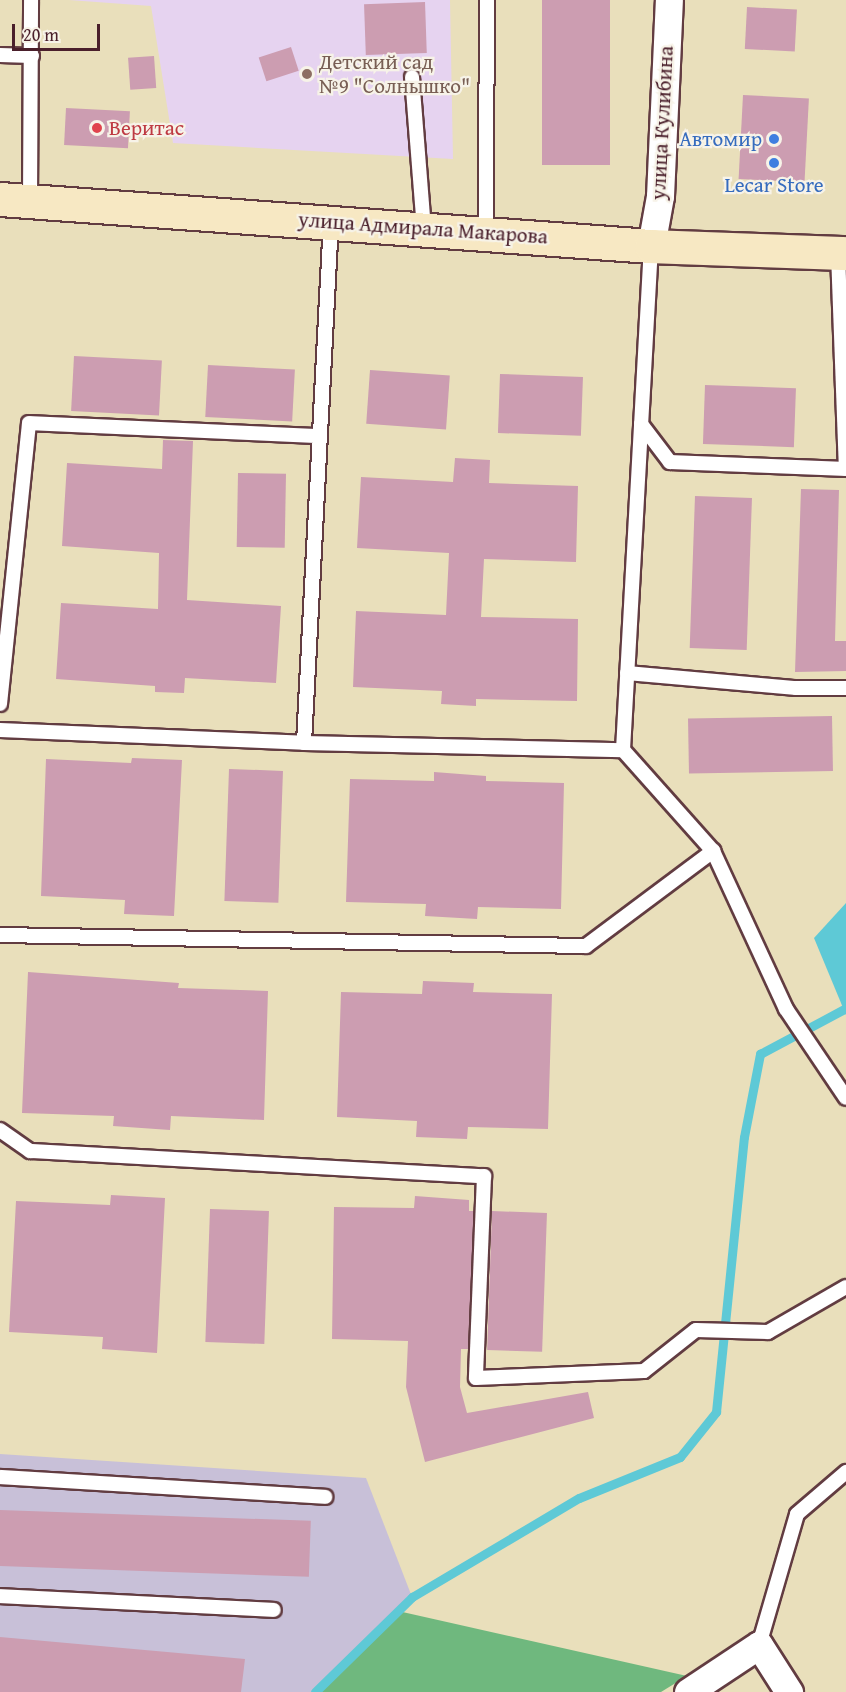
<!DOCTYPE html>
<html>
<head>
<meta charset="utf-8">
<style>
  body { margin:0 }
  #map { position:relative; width:846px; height:1692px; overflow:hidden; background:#e9dfbb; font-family:"Gentium Book Plus",serif }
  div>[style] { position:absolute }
  .built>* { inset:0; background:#e6d3f0 }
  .industrial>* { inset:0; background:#c8c0d8 }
  .forest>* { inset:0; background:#6fb87e }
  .water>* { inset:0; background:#5ec9d6 }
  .stream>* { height:9px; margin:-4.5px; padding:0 4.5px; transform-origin:4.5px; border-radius:4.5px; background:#5ec9d6 }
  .building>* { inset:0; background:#cc9db1; transform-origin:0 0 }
  .roads { filter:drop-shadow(2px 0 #623c41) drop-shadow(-2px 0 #623c41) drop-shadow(0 2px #623c41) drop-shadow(0 -2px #623c41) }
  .lane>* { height:14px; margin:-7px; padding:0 7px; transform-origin:7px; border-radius:7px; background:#fff }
  .street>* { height:27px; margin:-13.5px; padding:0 13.5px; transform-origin:13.5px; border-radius:13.5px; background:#fff }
  .secondary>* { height:33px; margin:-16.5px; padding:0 16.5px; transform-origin:16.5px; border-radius:16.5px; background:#f7e8c3 }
  .dots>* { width:16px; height:16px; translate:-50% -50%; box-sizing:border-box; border:3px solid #f7f3e8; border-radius:50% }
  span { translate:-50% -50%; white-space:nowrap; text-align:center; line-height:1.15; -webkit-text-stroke:4.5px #f7f3e8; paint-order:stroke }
  .education-label { font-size:21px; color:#785e54 }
  .left { translate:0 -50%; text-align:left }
  .street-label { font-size:21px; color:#4a1f2b }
  .health-label { font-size:21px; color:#be3a42 }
  .shop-label { font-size:21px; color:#366cbe }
  .right { translate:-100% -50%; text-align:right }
  .scale { position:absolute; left:12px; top:24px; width:88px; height:27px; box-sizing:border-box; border:3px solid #4a1f2b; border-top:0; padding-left:8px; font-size:18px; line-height:21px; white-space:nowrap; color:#4a1f2b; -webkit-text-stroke:4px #f7f3e8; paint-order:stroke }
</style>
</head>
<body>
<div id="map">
  <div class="built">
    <i style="clip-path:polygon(69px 0,450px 0,453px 159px,173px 143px,151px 6px)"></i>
  </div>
  <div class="industrial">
    <i style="clip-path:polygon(0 1454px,366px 1478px,412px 1597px,315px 1692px,0 1692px)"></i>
  </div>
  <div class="forest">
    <i style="clip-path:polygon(398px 1611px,687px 1676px,661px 1692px,315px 1692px)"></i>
  </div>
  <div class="water">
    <i style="clip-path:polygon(846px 903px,846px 1015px,814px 938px)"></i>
  </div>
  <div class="stream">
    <i style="left:315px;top:1692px;width:136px;rotate:-44.4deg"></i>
    <i style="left:412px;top:1597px;width:194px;rotate:-30.7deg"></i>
    <i style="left:579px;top:1498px;width:109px;rotate:-22.1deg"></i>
    <i style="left:680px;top:1457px;width:58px;rotate:-51.3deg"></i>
    <i style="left:716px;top:1412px;width:276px;rotate:-84.2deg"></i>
    <i style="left:744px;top:1137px;width:85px;rotate:-79.1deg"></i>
    <i style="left:760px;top:1054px;width:98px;rotate:-28.1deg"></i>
  </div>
  <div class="building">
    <i style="left:542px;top:0;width:68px;height:165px"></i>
    <i style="left:425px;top:2px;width:51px;height:61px;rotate:88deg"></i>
    <i style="left:747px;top:7px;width:50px;height:42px;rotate:3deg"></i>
    <i style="left:291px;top:47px;width:25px;height:34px;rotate:72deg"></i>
    <i style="left:154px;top:56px;width:32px;height:26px;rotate:86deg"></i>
    <i style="left:743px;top:95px;width:66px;height:84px;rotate:3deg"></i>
    <i style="left:66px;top:108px;width:64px;height:37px;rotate:3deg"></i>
    <i style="left:74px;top:356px;width:88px;height:55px;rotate:3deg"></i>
    <i style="left:208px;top:365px;width:87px;height:52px;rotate:3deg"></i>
    <i style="left:370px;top:370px;width:80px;height:54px;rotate:4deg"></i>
    <i style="left:500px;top:374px;width:83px;height:59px;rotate:2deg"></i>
    <i style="left:705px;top:385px;width:91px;height:59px;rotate:2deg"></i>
    <i style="clip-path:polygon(163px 440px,193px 441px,187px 600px,281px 606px,276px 683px,185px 678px,184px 693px,155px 692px,155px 686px,56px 679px,61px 603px,158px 609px,159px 553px,62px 546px,67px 463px,162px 469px)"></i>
    <i style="clip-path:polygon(455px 458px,490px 460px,489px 483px,578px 486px,576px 562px,484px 559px,481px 617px,578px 619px,577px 701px,476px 699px,476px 706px,441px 704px,442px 691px,353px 687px,356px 611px,446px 615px,449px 553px,357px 548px,361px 477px,453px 482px)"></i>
    <i style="left:238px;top:473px;width:48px;height:74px;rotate:1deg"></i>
    <i style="clip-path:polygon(801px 489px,839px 490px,835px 641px,846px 641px,846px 671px,795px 672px)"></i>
    <i style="left:695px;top:496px;width:57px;height:152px;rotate:2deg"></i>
    <i style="left:832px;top:716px;width:55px;height:144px;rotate:89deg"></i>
    <i style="clip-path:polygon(132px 758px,182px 760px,174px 916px,124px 914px,125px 900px,41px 896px,46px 759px,131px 763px)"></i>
    <i style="left:229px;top:769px;width:54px;height:132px;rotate:2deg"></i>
    <i style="clip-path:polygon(434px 772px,486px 776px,486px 781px,564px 783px,561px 909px,478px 907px,477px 919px,425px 916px,426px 904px,346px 902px,350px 779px,434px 781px)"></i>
    <i style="clip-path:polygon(28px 972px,179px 983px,178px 988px,268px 991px,264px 1120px,171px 1116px,170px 1130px,113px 1126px,114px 1116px,22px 1113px)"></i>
    <i style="clip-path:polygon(423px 981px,474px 983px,473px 992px,552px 994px,548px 1129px,468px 1127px,467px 1139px,416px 1137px,417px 1121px,337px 1117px,341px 992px,422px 994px)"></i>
    <i style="clip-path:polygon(111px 1195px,165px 1198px,157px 1353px,102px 1349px,103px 1337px,9px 1332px,16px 1201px,110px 1205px)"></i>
    <i style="clip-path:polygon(415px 1196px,469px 1200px,469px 1211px,474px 1211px,468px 1349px,461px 1349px,460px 1387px,467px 1413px,588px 1392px,594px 1418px,425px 1462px,406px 1387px,408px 1341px,332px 1339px,334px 1207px,414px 1208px)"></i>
    <i style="left:210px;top:1209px;width:59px;height:133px;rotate:2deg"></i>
    <i style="left:492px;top:1211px;width:55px;height:139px;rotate:2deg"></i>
    <i style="left:0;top:1510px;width:311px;height:56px;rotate:2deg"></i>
    <i style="clip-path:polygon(0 1637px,245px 1659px,241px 1692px,0 1692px)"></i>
  </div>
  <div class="roads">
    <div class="lane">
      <i style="left:0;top:55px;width:32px;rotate:2deg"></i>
      <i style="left:412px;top:77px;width:151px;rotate:85.5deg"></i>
      <i style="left:30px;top:201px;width:201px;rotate:-89.7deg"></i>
      <i style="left:486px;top:233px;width:233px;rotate:-89.8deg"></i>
      <i style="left:651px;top:246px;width:505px;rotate:93.18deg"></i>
      <i style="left:623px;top:750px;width:135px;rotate:48.3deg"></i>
      <i style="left:713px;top:851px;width:174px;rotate:65.2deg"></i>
      <i style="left:786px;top:1009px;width:107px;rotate:56deg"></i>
      <i style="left:838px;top:253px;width:216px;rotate:87.9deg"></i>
      <i style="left:641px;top:424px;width:48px;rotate:52.7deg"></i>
      <i style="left:670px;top:462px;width:176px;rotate:2.3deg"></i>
      <i style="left:627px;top:673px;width:170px;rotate:5.1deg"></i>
      <i style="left:796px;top:688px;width:50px"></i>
      <i style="left:0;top:704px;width:282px;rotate:-84.1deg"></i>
      <i style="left:29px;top:423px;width:291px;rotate:2.6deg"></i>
      <i style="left:0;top:730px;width:304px;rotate:2.4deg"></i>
      <i style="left:304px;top:743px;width:319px;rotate:1.3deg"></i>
      <i style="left:304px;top:743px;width:523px;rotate:-87.04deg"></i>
      <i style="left:0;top:935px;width:586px;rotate:1.08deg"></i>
      <i style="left:586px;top:946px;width:159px;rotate:-36.8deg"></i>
      <i style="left:0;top:1130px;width:37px;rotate:35deg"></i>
      <i style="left:30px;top:1151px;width:455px;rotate:3.2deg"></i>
      <i style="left:484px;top:1176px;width:202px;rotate:92.3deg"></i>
      <i style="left:476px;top:1378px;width:168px;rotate:-2.4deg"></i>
      <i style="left:644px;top:1371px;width:66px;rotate:-38.3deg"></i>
      <i style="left:696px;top:1330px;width:72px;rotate:1.6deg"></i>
      <i style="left:768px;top:1332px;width:90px;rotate:-30deg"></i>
      <i style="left:0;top:1477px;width:326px;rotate:3.5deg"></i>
      <i style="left:0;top:1596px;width:274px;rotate:2.9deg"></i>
      <i style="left:759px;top:1645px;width:136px;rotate:-73.8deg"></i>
      <i style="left:797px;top:1514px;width:65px;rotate:-40.6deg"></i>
    </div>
    <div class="street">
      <i style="left:651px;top:246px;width:51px;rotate:-79.8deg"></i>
      <i style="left:660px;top:196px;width:196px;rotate:-87.4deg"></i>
      <i style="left:688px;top:1692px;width:85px;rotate:-33.5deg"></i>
      <i style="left:759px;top:1645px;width:56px;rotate:57.4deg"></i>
    </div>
    <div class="secondary">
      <i style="left:0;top:199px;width:653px;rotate:4.13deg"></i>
      <i style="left:651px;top:246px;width:195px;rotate:2.1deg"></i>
    </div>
  </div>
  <div class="dots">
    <i style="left:307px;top:74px;background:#8d6e63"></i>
    <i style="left:97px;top:128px;background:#e0444e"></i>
    <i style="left:774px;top:139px;background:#3f7fe0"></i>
    <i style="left:774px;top:163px;background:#3f7fe0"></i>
  </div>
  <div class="education-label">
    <span class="left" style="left:319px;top:74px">Детский сад<br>№9 "Солнышко"</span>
  </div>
  <div class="street-label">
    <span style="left:662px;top:123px;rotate:-87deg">улица Кулибина</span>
    <span style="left:423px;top:228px;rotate:4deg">улица Адмирала Макарова</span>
  </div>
  <div class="health-label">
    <span class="left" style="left:109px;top:128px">Веритас</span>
  </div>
  <div class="shop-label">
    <span class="right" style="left:762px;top:139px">Автомир</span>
    <span style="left:774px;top:185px">Lecar Store</span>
  </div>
  <div class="scale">20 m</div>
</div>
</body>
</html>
